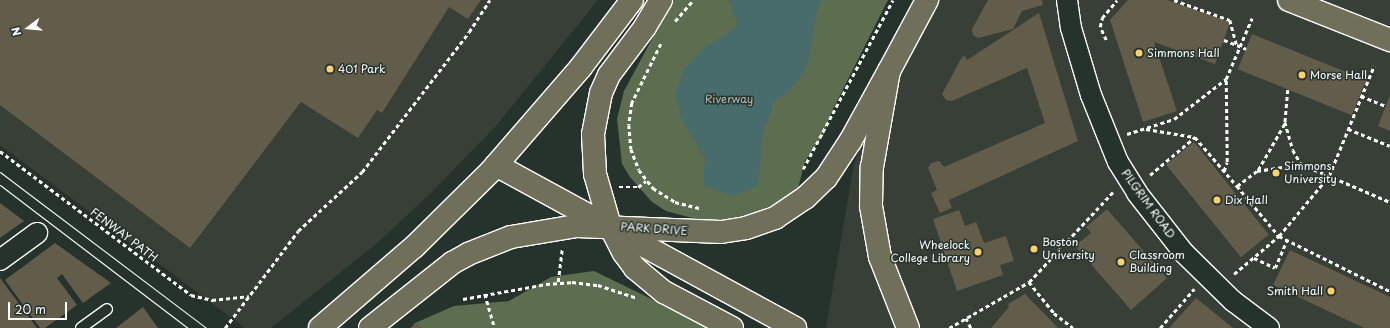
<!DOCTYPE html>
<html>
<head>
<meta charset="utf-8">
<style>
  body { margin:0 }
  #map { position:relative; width:1390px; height:328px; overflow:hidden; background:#26332d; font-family:"Playpen Sans",sans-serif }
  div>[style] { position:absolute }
  .built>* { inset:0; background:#383f36 }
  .green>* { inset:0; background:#5c6d50 }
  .water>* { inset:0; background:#486c6b }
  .building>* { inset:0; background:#625c4b; transform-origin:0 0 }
  .path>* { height:2.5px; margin-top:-1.25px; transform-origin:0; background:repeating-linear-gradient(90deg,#fff 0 4px,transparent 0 7px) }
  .roads { filter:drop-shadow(1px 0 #fff) drop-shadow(-1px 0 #fff) drop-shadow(0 1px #fff) drop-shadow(0 -1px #fff) }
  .lane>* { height:10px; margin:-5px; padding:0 5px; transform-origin:5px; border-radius:5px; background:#26332d }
  .street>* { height:20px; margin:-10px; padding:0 10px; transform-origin:10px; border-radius:10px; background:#26332d }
  .highway>* { height:22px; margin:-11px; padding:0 11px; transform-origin:11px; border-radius:11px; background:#706f59 }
  .tram>* { height:1px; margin:-0.5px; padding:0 0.5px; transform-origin:0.5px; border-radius:0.5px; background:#fff }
  .dots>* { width:11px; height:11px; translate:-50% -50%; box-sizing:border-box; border:2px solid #26332d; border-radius:50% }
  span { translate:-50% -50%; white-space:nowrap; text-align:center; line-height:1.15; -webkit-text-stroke:3px #26332d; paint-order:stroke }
  .poi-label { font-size:11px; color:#fff }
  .left { translate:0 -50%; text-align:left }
  .right { translate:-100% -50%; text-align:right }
  .park-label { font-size:11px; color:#b6bdb0 }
  .street-label { font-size:11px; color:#fff }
  .north { position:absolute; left:8px; top:8px; width:40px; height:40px; -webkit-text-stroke:3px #26332d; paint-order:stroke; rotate:254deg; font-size:11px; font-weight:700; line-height:16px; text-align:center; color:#fff }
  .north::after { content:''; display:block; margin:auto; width:14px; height:18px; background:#fff; clip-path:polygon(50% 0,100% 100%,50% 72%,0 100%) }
  .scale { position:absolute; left:8px; top:302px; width:59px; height:18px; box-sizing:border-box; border:2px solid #fff; border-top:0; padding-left:5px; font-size:12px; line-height:14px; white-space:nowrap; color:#fff; -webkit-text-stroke:3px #26332d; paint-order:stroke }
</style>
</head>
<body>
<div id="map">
  <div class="built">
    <i style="clip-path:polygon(0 0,598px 0,496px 126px,431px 193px,376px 244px,271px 328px,245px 328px,0 145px)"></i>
    <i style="clip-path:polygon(927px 0,1390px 0,1390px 328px,826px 328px,854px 164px,889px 71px)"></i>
  </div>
  <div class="green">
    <i style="clip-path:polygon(673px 0,888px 0,833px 109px,823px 136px,805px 161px,798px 189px,782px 201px,749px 215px,718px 220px,696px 219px,666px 211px,652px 202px,630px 177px,622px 164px,617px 119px,624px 91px)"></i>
    <i style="clip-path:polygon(594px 271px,711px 328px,411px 328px,415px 323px,454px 306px,509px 301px,551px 277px)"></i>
  </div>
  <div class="water">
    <i style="clip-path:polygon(729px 0,823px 0,817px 10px,809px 60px,802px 75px,786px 95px,775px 100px,763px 133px,758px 186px,733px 196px,703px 185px,705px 159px,681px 117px,675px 94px,684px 69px,705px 47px,735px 29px,737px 24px)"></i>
  </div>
  <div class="building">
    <i style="clip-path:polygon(0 0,481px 0,468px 19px,449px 7px,382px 113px,377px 110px,358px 138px,301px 102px,190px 248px,0 105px)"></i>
    <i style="clip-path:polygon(988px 0,1042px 0,1043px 5px,1022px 11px,1013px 29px,978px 38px,973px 35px,972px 29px)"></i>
    <i style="clip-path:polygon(1128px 0,1167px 0,1230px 22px,1215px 64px,1154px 42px,1177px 111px,1143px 122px,1110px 20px)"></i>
    <i style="clip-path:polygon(1039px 13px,1078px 141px,949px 200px,952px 208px,940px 213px,931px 193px,937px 190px,928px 168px,931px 163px,939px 161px,944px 167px,1045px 123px,1027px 68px,952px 101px,946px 100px,942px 94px,962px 57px,965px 56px,967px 60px)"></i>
    <i style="left:1252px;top:34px;width:123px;height:38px;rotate:22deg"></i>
    <i style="clip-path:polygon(1390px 95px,1390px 131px,1378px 126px)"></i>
    <i style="left:1194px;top:142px;width:119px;height:36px;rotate:51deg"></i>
    <i style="clip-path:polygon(0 203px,24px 221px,0 238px)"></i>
    <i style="clip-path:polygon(1107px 209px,1167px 278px,1131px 310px,1075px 246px,1091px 233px,1086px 227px)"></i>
    <i style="clip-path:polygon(959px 210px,965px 226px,976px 222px,984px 243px,1006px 236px,1014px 261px,1000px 265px,1003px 275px,957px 291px,933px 219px)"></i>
    <i style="clip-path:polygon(55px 243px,111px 283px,83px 303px,62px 274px,57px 278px,77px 305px,45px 328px,40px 328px,5px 280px)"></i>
    <i style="clip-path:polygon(1290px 250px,1390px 297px,1390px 328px,1364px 328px,1273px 285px)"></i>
    <i style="clip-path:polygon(0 278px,37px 328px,0 328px)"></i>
    <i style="clip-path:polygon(1025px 294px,1058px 328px,991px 328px,1009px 307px,1008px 304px)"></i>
    <i style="clip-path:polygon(1196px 298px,1233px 328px,1169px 328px)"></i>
    <i style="clip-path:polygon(143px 307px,158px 328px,116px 328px)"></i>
    <i style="clip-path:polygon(415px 323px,422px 328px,411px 328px)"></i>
  </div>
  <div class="path">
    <i style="left:1174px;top:0;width:59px;rotate:19.7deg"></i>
    <i style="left:1230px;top:20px;width:27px;rotate:75deg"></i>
    <i style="left:675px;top:21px;width:28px;rotate:-49deg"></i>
    <i style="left:1106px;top:40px;width:14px;rotate:-115deg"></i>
    <i style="left:1100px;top:27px;width:9px;rotate:-77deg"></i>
    <i style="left:1102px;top:18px;width:23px;rotate:-50deg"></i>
    <i style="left:1224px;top:40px;width:24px;rotate:22deg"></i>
    <i style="left:661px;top:44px;width:66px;rotate:116.2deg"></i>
    <i style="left:632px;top:103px;width:22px;rotate:98deg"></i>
    <i style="left:629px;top:125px;width:24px;rotate:85deg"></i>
    <i style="left:631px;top:149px;width:22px;rotate:69deg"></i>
    <i style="left:639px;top:170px;width:23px;rotate:52deg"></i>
    <i style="left:653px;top:188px;width:26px;rotate:32deg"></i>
    <i style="left:675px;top:202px;width:25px;rotate:14deg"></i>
    <i style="left:1288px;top:90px;width:32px;rotate:95deg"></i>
    <i style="left:1285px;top:122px;width:29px;rotate:74deg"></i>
    <i style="left:1293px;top:150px;width:16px;rotate:60deg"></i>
    <i style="left:1361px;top:96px;width:27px;rotate:22deg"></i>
    <i style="left:1146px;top:129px;width:49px;rotate:9.5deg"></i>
    <i style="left:1348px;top:129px;width:45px;rotate:22deg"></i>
    <i style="left:1127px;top:134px;width:49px;rotate:-17.7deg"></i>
    <i style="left:1174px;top:119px;width:66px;rotate:-37.6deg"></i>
    <i style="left:0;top:151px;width:239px;rotate:37deg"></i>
    <i style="left:191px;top:295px;width:22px;rotate:13deg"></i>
    <i style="left:212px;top:300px;width:37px;rotate:-6deg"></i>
    <i style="left:803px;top:169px;width:191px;rotate:-62deg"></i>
    <i style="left:1258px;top:170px;width:54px;rotate:-60.1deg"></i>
    <i style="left:1224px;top:171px;width:9px;rotate:-72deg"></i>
    <i style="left:1227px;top:162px;width:83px;rotate:-90.7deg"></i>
    <i style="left:1226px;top:79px;width:66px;rotate:-66.9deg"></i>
    <i style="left:1150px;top:175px;width:59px;rotate:-40.2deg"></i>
    <i style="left:1195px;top:137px;width:65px;rotate:49.4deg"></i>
    <i style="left:1237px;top:186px;width:25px;rotate:-37deg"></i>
    <i style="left:1257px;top:171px;width:45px;rotate:-9deg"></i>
    <i style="left:1301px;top:164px;width:97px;rotate:23.1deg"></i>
    <i style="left:1237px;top:186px;width:65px;rotate:50deg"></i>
    <i style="left:1279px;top:236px;width:124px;rotate:26.4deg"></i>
    <i style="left:619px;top:187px;width:19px"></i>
    <i style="left:638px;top:187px;width:10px;rotate:-37deg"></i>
    <i style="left:1254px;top:258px;width:23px;rotate:25deg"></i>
    <i style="left:1275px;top:268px;width:30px;rotate:-67deg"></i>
    <i style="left:1234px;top:274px;width:59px;rotate:-40.2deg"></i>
    <i style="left:1279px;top:236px;width:78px;rotate:-50.2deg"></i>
    <i style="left:1329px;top:176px;width:119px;rotate:-67.8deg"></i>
    <i style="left:558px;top:282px;width:33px;rotate:-83deg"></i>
    <i style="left:1029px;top:282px;width:40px;rotate:51deg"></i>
    <i style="left:1054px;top:313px;width:24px;rotate:38deg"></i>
    <i style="left:485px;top:294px;width:35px;rotate:74deg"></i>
    <i style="left:463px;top:299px;width:84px;rotate:-10.2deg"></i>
    <i style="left:546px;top:284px;width:26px;rotate:-4deg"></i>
    <i style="left:572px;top:282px;width:26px;rotate:7deg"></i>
    <i style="left:598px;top:285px;width:41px;rotate:18.4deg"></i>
    <i style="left:966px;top:318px;width:11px;rotate:63deg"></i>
    <i style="left:225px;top:328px;width:121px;rotate:-53deg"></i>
    <i style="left:298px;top:231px;width:87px;rotate:-42.7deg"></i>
    <i style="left:362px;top:172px;width:176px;rotate:-52.6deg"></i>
    <i style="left:469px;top:32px;width:38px;rotate:-57deg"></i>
    <i style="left:949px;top:328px;width:92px;rotate:-29.9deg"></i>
    <i style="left:1029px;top:282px;width:123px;rotate:-47deg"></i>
    <i style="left:1160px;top:328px;width:52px;rotate:-48.9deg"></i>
  </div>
  <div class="roads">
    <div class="lane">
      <i style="left:81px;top:328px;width:32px;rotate:-36deg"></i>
    </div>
    <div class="street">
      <i style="left:1067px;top:0;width:28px;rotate:82deg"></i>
      <i style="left:1071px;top:28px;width:70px;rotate:73.4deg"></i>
      <i style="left:1091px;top:95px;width:72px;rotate:68.1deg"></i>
      <i style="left:1118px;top:162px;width:36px;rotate:58deg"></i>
      <i style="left:1137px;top:193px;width:76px;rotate:51.9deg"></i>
      <i style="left:1184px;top:253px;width:69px;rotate:44.4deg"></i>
      <i style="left:1233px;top:301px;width:45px;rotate:36.9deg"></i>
      <i style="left:0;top:260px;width:46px;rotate:-36.1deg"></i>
    </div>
    <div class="highway">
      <i style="left:661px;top:0;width:31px;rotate:121deg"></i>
      <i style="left:645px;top:27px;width:60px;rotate:126.9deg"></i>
      <i style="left:609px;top:75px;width:20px;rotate:114deg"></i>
      <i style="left:601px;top:93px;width:42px;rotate:101deg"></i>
      <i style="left:593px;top:134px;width:40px;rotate:87.1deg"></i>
      <i style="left:595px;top:174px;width:54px;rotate:73.9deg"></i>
      <i style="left:610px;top:226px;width:30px;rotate:63deg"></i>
      <i style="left:624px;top:253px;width:19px;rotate:54deg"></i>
      <i style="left:635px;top:268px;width:38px;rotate:40deg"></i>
      <i style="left:664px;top:292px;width:77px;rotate:27.9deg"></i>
      <i style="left:1289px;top:0;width:109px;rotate:21.6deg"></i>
      <i style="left:496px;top:165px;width:341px;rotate:28.6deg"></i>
      <i style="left:320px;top:328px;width:124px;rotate:-40.8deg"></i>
      <i style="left:414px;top:247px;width:108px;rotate:-44.6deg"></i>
      <i style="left:491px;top:171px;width:138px;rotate:-49.1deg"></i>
      <i style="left:581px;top:67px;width:84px;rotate:-52.7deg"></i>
      <i style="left:370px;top:328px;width:105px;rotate:-38.4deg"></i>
      <i style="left:452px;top:263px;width:18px;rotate:-29deg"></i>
      <i style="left:468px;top:254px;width:46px;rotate:-21.6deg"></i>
      <i style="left:511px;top:237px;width:67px;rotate:-9.5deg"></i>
      <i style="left:577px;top:226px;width:144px;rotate:2.4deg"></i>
      <i style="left:721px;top:232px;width:25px;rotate:-9deg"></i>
      <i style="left:746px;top:228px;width:31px;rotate:-19deg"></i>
      <i style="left:775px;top:218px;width:36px;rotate:-34deg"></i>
      <i style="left:805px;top:198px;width:29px;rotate:-44deg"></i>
      <i style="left:826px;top:178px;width:45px;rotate:-56.7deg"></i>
      <i style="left:851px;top:140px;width:79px;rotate:-61.2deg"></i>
      <i style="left:908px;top:328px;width:76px;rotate:-111.5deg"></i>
      <i style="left:880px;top:257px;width:52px;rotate:-100deg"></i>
      <i style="left:871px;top:206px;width:39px;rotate:-89deg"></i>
      <i style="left:872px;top:167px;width:97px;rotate:-80deg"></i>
      <i style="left:889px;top:71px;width:81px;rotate:-61.8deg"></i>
    </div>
  </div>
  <div class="tram">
    <i style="left:0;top:172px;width:258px;rotate:37.1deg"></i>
    <i style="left:0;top:185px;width:236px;rotate:37.3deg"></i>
  </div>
  <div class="dots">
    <i style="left:1139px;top:53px;background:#ffd166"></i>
    <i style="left:330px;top:69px;background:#ffd166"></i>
    <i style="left:1302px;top:75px;background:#ffd166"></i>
    <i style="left:1276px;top:173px;background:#ffd166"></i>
    <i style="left:1217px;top:200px;background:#ffd166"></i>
    <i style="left:1034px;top:249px;background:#ffd166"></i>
    <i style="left:978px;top:252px;background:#ffd166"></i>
    <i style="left:1121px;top:262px;background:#ffd166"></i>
    <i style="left:1331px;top:291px;background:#ffd166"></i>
  </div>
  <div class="poi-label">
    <span class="left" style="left:1147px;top:53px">Simmons Hall</span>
    <span class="left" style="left:338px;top:69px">401 Park</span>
    <span class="left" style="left:1310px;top:75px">Morse Hall</span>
    <span class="left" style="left:1284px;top:173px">Simmons<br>University</span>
    <span class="left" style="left:1225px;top:200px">Dix Hall</span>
    <span class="left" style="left:1042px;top:249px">Boston<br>University</span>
    <span class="right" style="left:970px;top:252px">Wheelock<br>College Library</span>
    <span class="left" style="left:1129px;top:262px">Classroom<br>Building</span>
    <span class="right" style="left:1323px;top:291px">Smith Hall</span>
  </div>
  <div class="park-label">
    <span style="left:729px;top:99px">Riverway</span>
  </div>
  <div class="street-label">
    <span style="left:1148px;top:204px;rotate:54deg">PILGRIM ROAD</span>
    <span style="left:654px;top:229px;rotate:4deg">PARK DRIVE</span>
    <span style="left:124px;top:235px;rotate:37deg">FENWAY PATH</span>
  </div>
  <div class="north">N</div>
  <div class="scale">20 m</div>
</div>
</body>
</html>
